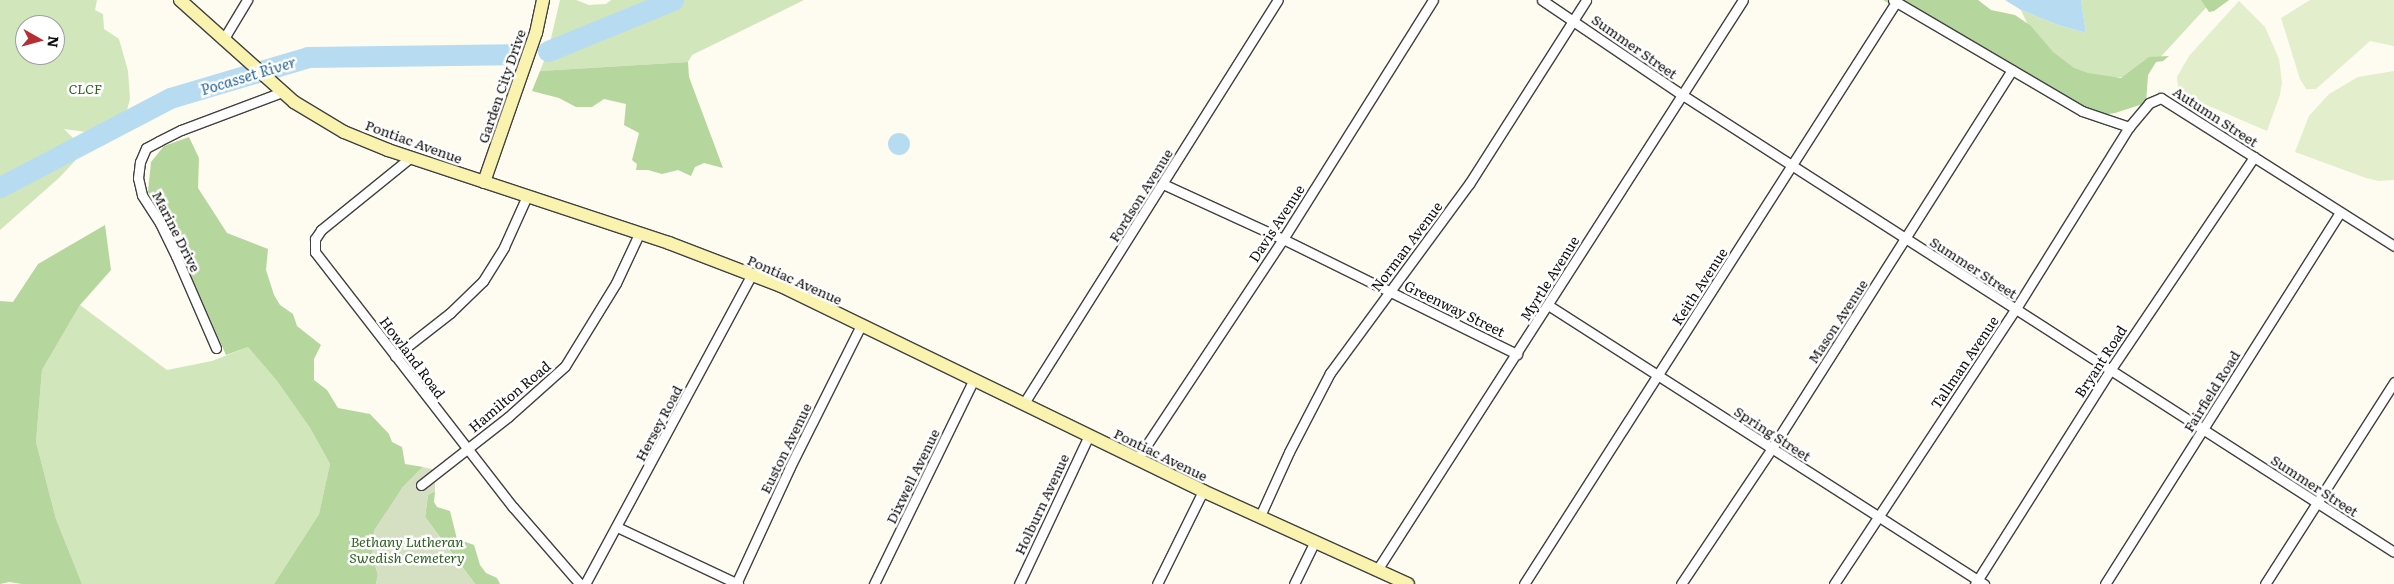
<!DOCTYPE html>
<html>
<head>
<meta charset="utf-8">
<style>
  body { margin:0 }
  #map { position:relative; width:2394px; height:584px; overflow:hidden; background:#fefbf0; font-family:Literata,serif }
  div>[style] { position:absolute }
  .green>* { inset:0; background:#d1e6bb }
  .forest>* { inset:0; background:#b5d69c }
  .cemetery>* { inset:0; background:#d5dfc2 }
  .pitch>* { inset:0; background:#e2eecc }
  .water>* { inset:0; background:#b7dcf2 }
  .round { border-radius:50% }
  .river>* { height:21px; margin:-10.5px; padding:0 10.5px; transform-origin:10.5px; border-radius:10.5px; background:#b7dcf2 }
  .roads { filter:drop-shadow(1px 0 #414141) drop-shadow(-1px 0 #414141) drop-shadow(0 1px #414141) drop-shadow(0 -1px #414141) }
  .street>* { height:9px; margin:-4.5px; padding:0 4.5px; transform-origin:4.5px; border-radius:4.5px; background:#fff }
  .secondary>* { height:12px; margin:-6px; padding:0 6px; transform-origin:6px; border-radius:6px; background:#faf2af }
  span { translate:-50% -50%; white-space:nowrap; text-align:center; line-height:1.15; -webkit-text-stroke:5px #fff; paint-order:stroke }
  .street-label { font-size:14px; color:#0e0e0e }
  .park-label { font-size:14px; color:#2f6122; font-style:italic }
  .water-label { font-size:15px; color:#1f6297; font-style:italic }
  .north { position:absolute; left:15px; top:15px; width:50px; height:50px; box-sizing:border-box; background:#fff; border:1px solid #9f9f9f; border-radius:50%; rotate:97deg; font-size:14px; font-weight:700; line-height:20px; text-align:center; color:#0e0e0e }
  .north::after { content:''; display:block; margin:auto; width:18px; height:22px; background:#b52f34; clip-path:polygon(50% 0,100% 100%,50% 72%,0 100%) }
</style>
</head>
<body>
<div id="map">
  <div class="green">
    <i style="clip-path:polygon(evenodd,0 0,97px 0,95px 10px,103px 14px,104px 29px,119px 39px,128px 71px,130px 99px,127px 110px,117px 127px,94px 133px,64px 129px,85px 150px,60px 177px,0 230px,0 0,25px 25px,55px 25px,55px 55px,25px 55px,25px 25px)"></i>
    <i style="clip-path:polygon(560px 0,576px 0,589px 5px,606px 4px,611px 0,804px 0,692px 55px,688px 62px,540px 71px,548px 51px)"></i>
    <i style="clip-path:polygon(2081px 0,2213px 0,2143px 76px,2085px 79px,2038px 47px,2021px 10px,2058px 25px,2086px 33px)"></i>
    <i style="clip-path:polygon(80px 305px,167px 370px,212px 361px,248px 347px,277px 381px,310px 428px,330px 464px,319px 514px,274px 584px,82px 584px,56px 519px,36px 442px,42px 370px)"></i>
  </div>
  <div class="forest">
    <i style="clip-path:polygon(1883px 0,1978px 0,1991px 10px,2015px 15px,2031px 26px,2053px 52px,2074px 68px,2088px 73px,2121px 78px,2149px 57px,2169px 56px,2163px 61px,2156px 62px,2148px 75px,2146px 103px,2115px 113px,2101px 115px,2080px 110px)"></i>
    <i style="clip-path:polygon(2201px 0,2229px 0,2214px 11px,2209px 12px)"></i>
    <i style="clip-path:polygon(688px 62px,689px 77px,723px 168px,704px 163px,695px 167px,691px 176px,678px 170px,662px 174px,648px 170px,636px 170px,637px 164px,632px 160px,639px 133px,624px 125px,626px 104px,604px 99px,592px 107px,576px 107px,559px 98px,532px 91px,540px 71px)"></i>
    <i style="clip-path:polygon(189px 137px,199px 158px,198px 188px,227px 233px,268px 249px,266px 270px,274px 295px,280px 305px,293px 314px,297px 326px,321px 345px,314px 359px,314px 380px,327px 390px,338px 408px,370px 414px,389px 434px,392px 442px,402px 447px,405px 464px,423px 467px,402px 488px,372px 554px,378px 575px,376px 584px,274px 584px,319px 514px,330px 464px,310px 428px,277px 381px,248px 347px,226px 355px,171px 231px,148px 192px,151px 162px,164px 146px)"></i>
    <i style="clip-path:polygon(105px 225px,111px 270px,80px 305px,42px 370px,36px 442px,56px 519px,82px 584px,22px 584px,9px 582px,0 584px,0 301px,13px 302px,38px 264px)"></i>
    <i style="clip-path:polygon(435px 491px,434px 502px,437px 507px,450px 511px,457px 539px,474px 545px,480px 565px,486px 573px,497px 578px,500px 584px,475px 584px,425px 517px,428px 495px)"></i>
  </div>
  <div class="cemetery">
    <i style="clip-path:polygon(423px 467px,435px 470px,435px 491px,428px 495px,425px 517px,475px 584px,376px 584px,378px 575px,372px 554px,374px 530px,402px 488px)"></i>
  </div>
  <div class="pitch">
    <i style="clip-path:polygon(2310px 0,2394px 0,2394px 46px,2370px 41px,2316px 89px,2306px 89px,2300px 79px,2281px 18px)"></i>
    <i style="clip-path:polygon(2239px 1px,2265px 27px,2279px 59px,2282px 82px,2280px 95px,2267px 131px,2202px 103px,2178px 87px,2177px 77px,2189px 56px)"></i>
    <i style="clip-path:polygon(2394px 71px,2394px 180px,2379px 181px,2366px 178px,2295px 152px,2309px 116px,2329px 94px,2358px 77px)"></i>
  </div>
  <div class="water">
    <i style="clip-path:polygon(2005px 0,2081px 0,2086px 33px,2058px 25px,2021px 10px)"></i>
    <i class="round" style="left:888px;top:133px;width:22px;height:22px"></i>
  </div>
  <div class="river">
    <i style="left:548px;top:51px;width:135px;rotate:-22.2deg"></i>
    <i style="left:0;top:187px;width:192px;rotate:-27.6deg"></i>
    <i style="left:170px;top:98px;width:144px;rotate:-16.5deg"></i>
    <i style="left:308px;top:57px;width:211px;rotate:-0.8deg"></i>
  </div>
  <div class="roads">
    <div class="street">
      <i style="left:1542px;top:0;width:168px;rotate:34.1deg"></i>
      <i style="left:1681px;top:94px;width:847px;rotate:32.71deg"></i>
      <i style="left:1893px;top:0;width:219px;rotate:30.4deg"></i>
      <i style="left:2082px;top:111px;width:50px;rotate:18.8deg"></i>
      <i style="left:2129px;top:127px;width:31px;rotate:-50deg"></i>
      <i style="left:2149px;top:103px;width:13px;rotate:-23deg"></i>
      <i style="left:2161px;top:98px;width:276px;rotate:32.4deg"></i>
      <i style="left:223px;top:40px;width:47px;rotate:-59deg"></i>
      <i style="left:411px;top:157px;width:116px;rotate:141deg"></i>
      <i style="left:321px;top:230px;width:11px;rotate:124deg"></i>
      <i style="left:315px;top:239px;width:13px;rotate:90deg"></i>
      <i style="left:315px;top:252px;width:323px;rotate:52.2deg"></i>
      <i style="left:513px;top:507px;width:102px;rotate:49deg"></i>
      <i style="left:1163px;top:184px;width:132px;rotate:24.6deg"></i>
      <i style="left:1283px;top:239px;width:261px;rotate:26.2deg"></i>
      <i style="left:1548px;top:305px;width:518px;rotate:32.62deg"></i>
      <i style="left:216px;top:348px;width:100px;rotate:-113.5deg"></i>
      <i style="left:176px;top:256px;width:37px;rotate:-116deg"></i>
      <i style="left:160px;top:223px;width:33px;rotate:-123deg"></i>
      <i style="left:142px;top:195px;width:17px;rotate:-103deg"></i>
      <i style="left:138px;top:178px;width:16px;rotate:-83deg"></i>
      <i style="left:140px;top:162px;width:15px;rotate:-67deg"></i>
      <i style="left:146px;top:148px;width:15px;rotate:-28deg"></i>
      <i style="left:159px;top:141px;width:25px;rotate:-27deg"></i>
      <i style="left:181px;top:130px;width:108px;rotate:-20.6deg"></i>
      <i style="left:395px;top:356px;width:70px;rotate:-38deg"></i>
      <i style="left:450px;top:313px;width:46px;rotate:-44.1deg"></i>
      <i style="left:483px;top:281px;width:40px;rotate:-58deg"></i>
      <i style="left:504px;top:247px;width:56px;rotate:-65.7deg"></i>
      <i style="left:1024px;top:403px;width:476px;rotate:-57.8deg"></i>
      <i style="left:1138px;top:458px;width:263px;rotate:-56.5deg"></i>
      <i style="left:1283px;top:239px;width:282px;rotate:-57.9deg"></i>
      <i style="left:421px;top:485px;width:110px;rotate:-38deg"></i>
      <i style="left:508px;top:417px;width:76px;rotate:-41.8deg"></i>
      <i style="left:565px;top:366px;width:97px;rotate:-58.4deg"></i>
      <i style="left:616px;top:283px;width:54px;rotate:-64.9deg"></i>
      <i style="left:1260px;top:516px;width:70px;rotate:-65.6deg"></i>
      <i style="left:1289px;top:452px;width:89px;rotate:-62.6deg"></i>
      <i style="left:1330px;top:373px;width:235px;rotate:-53.7deg"></i>
      <i style="left:1469px;top:184px;width:218px;rotate:-57.5deg"></i>
      <i style="left:617px;top:527px;width:134px;rotate:25.2deg"></i>
      <i style="left:1377px;top:570px;width:677px;rotate:-57.3deg"></i>
      <i style="left:585px;top:584px;width:352px;rotate:-61.7deg"></i>
      <i style="left:736px;top:584px;width:129px;rotate:-65.2deg"></i>
      <i style="left:790px;top:467px;width:159px;rotate:-63.4deg"></i>
      <i style="left:874px;top:584px;width:228px;rotate:-64deg"></i>
      <i style="left:1019px;top:584px;width:165px;rotate:-64.8deg"></i>
      <i style="left:1157px;top:584px;width:104px;rotate:-63.7deg"></i>
      <i style="left:1294px;top:584px;width:48px;rotate:-64deg"></i>
      <i style="left:1524px;top:584px;width:691px;rotate:-57.41deg"></i>
      <i style="left:1681px;top:584px;width:164px;rotate:-56.2deg"></i>
      <i style="left:1772px;top:448px;width:448px;rotate:-57.6deg"></i>
      <i style="left:1834px;top:584px;width:328px;rotate:-56.6deg"></i>
      <i style="left:2015px;top:310px;width:216px;rotate:-58.1deg"></i>
      <i style="left:1975px;top:584px;width:254px;rotate:-57.7deg"></i>
      <i style="left:2111px;top:369px;width:256px;rotate:-56deg"></i>
      <i style="left:2105px;top:584px;width:440px;rotate:-57.7deg"></i>
      <i style="left:2265px;top:584px;width:240px;rotate:-57.4deg"></i>
    </div>
    <div class="secondary">
      <i style="left:180px;top:0;width:153px;rotate:41.8deg"></i>
      <i style="left:294px;top:102px;width:58px;rotate:31deg"></i>
      <i style="left:344px;top:132px;width:48px;rotate:22.2deg"></i>
      <i style="left:388px;top:150px;width:296px;rotate:18.3deg"></i>
      <i style="left:669px;top:243px;width:120px;rotate:21deg"></i>
      <i style="left:781px;top:286px;width:469px;rotate:25.9deg"></i>
      <i style="left:1203px;top:491px;width:225px;rotate:24.4deg"></i>
      <i style="left:484px;top:182px;width:158px;rotate:-70.8deg"></i>
      <i style="left:536px;top:33px;width:34px;rotate:-78deg"></i>
    </div>
  </div>
  <div class="street-label">
    <span style="left:1635px;top:46px;rotate:35deg">Summer Street</span>
    <span style="left:501px;top:86px;rotate:-71deg">Garden City Drive</span>
    <span style="left:2216px;top:116px;rotate:33deg">Autumn Street</span>
    <span style="left:414px;top:141px;rotate:20deg">Pontiac Avenue</span>
    <span style="left:1140px;top:195px;rotate:-58deg">Fordson Avenue</span>
    <span style="left:1276px;top:223px;rotate:-57deg">Davis Avenue</span>
    <span style="left:177px;top:231px;rotate:63deg">Marine Drive</span>
    <span style="left:1406px;top:246px;rotate:-53deg">Norman Avenue</span>
    <span style="left:1974px;top:267px;rotate:33deg">Summer Street</span>
    <span style="left:1549px;top:278px;rotate:-58deg">Myrtle Avenue</span>
    <span style="left:795px;top:279px;rotate:24deg">Pontiac Avenue</span>
    <span style="left:1699px;top:286px;rotate:-57deg">Keith Avenue</span>
    <span style="left:1455px;top:308px;rotate:26deg">Greenway Street</span>
    <span style="left:1837px;top:321px;rotate:-57deg">Mason Avenue</span>
    <span style="left:413px;top:357px;rotate:53deg">Howland Road</span>
    <span style="left:2100px;top:361px;rotate:-57deg">Bryant Road</span>
    <span style="left:1964px;top:362px;rotate:-56deg">Tallman Avenue</span>
    <span style="left:2211px;top:391px;rotate:-58deg">Fairfield Road</span>
    <span style="left:509px;top:396px;rotate:-40deg">Hamilton Road</span>
    <span style="left:658px;top:423px;rotate:-62deg">Hersey Road</span>
    <span style="left:1773px;top:433px;rotate:33deg">Spring Street</span>
    <span style="left:785px;top:448px;rotate:-64deg">Euston Avenue</span>
    <span style="left:1161px;top:454px;rotate:26deg">Pontiac Avenue</span>
    <span style="left:912px;top:476px;rotate:-64deg">Dixwell Avenue</span>
    <span style="left:2315px;top:485px;rotate:33deg">Summer Street</span>
    <span style="left:1041px;top:504px;rotate:-65deg">Holburn Avenue</span>
  </div>
  <div class="park-label">
    <span style="left:85px;top:88px">CLCF</span>
    <span style="left:407px;top:549px">Bethany Lutheran<br>Swedish Cemetery</span>
  </div>
  <div class="water-label">
    <span style="left:248px;top:75px;rotate:-17deg">Pocasset River</span>
  </div>
  <div class="north">N</div>
</div>
</body>
</html>
